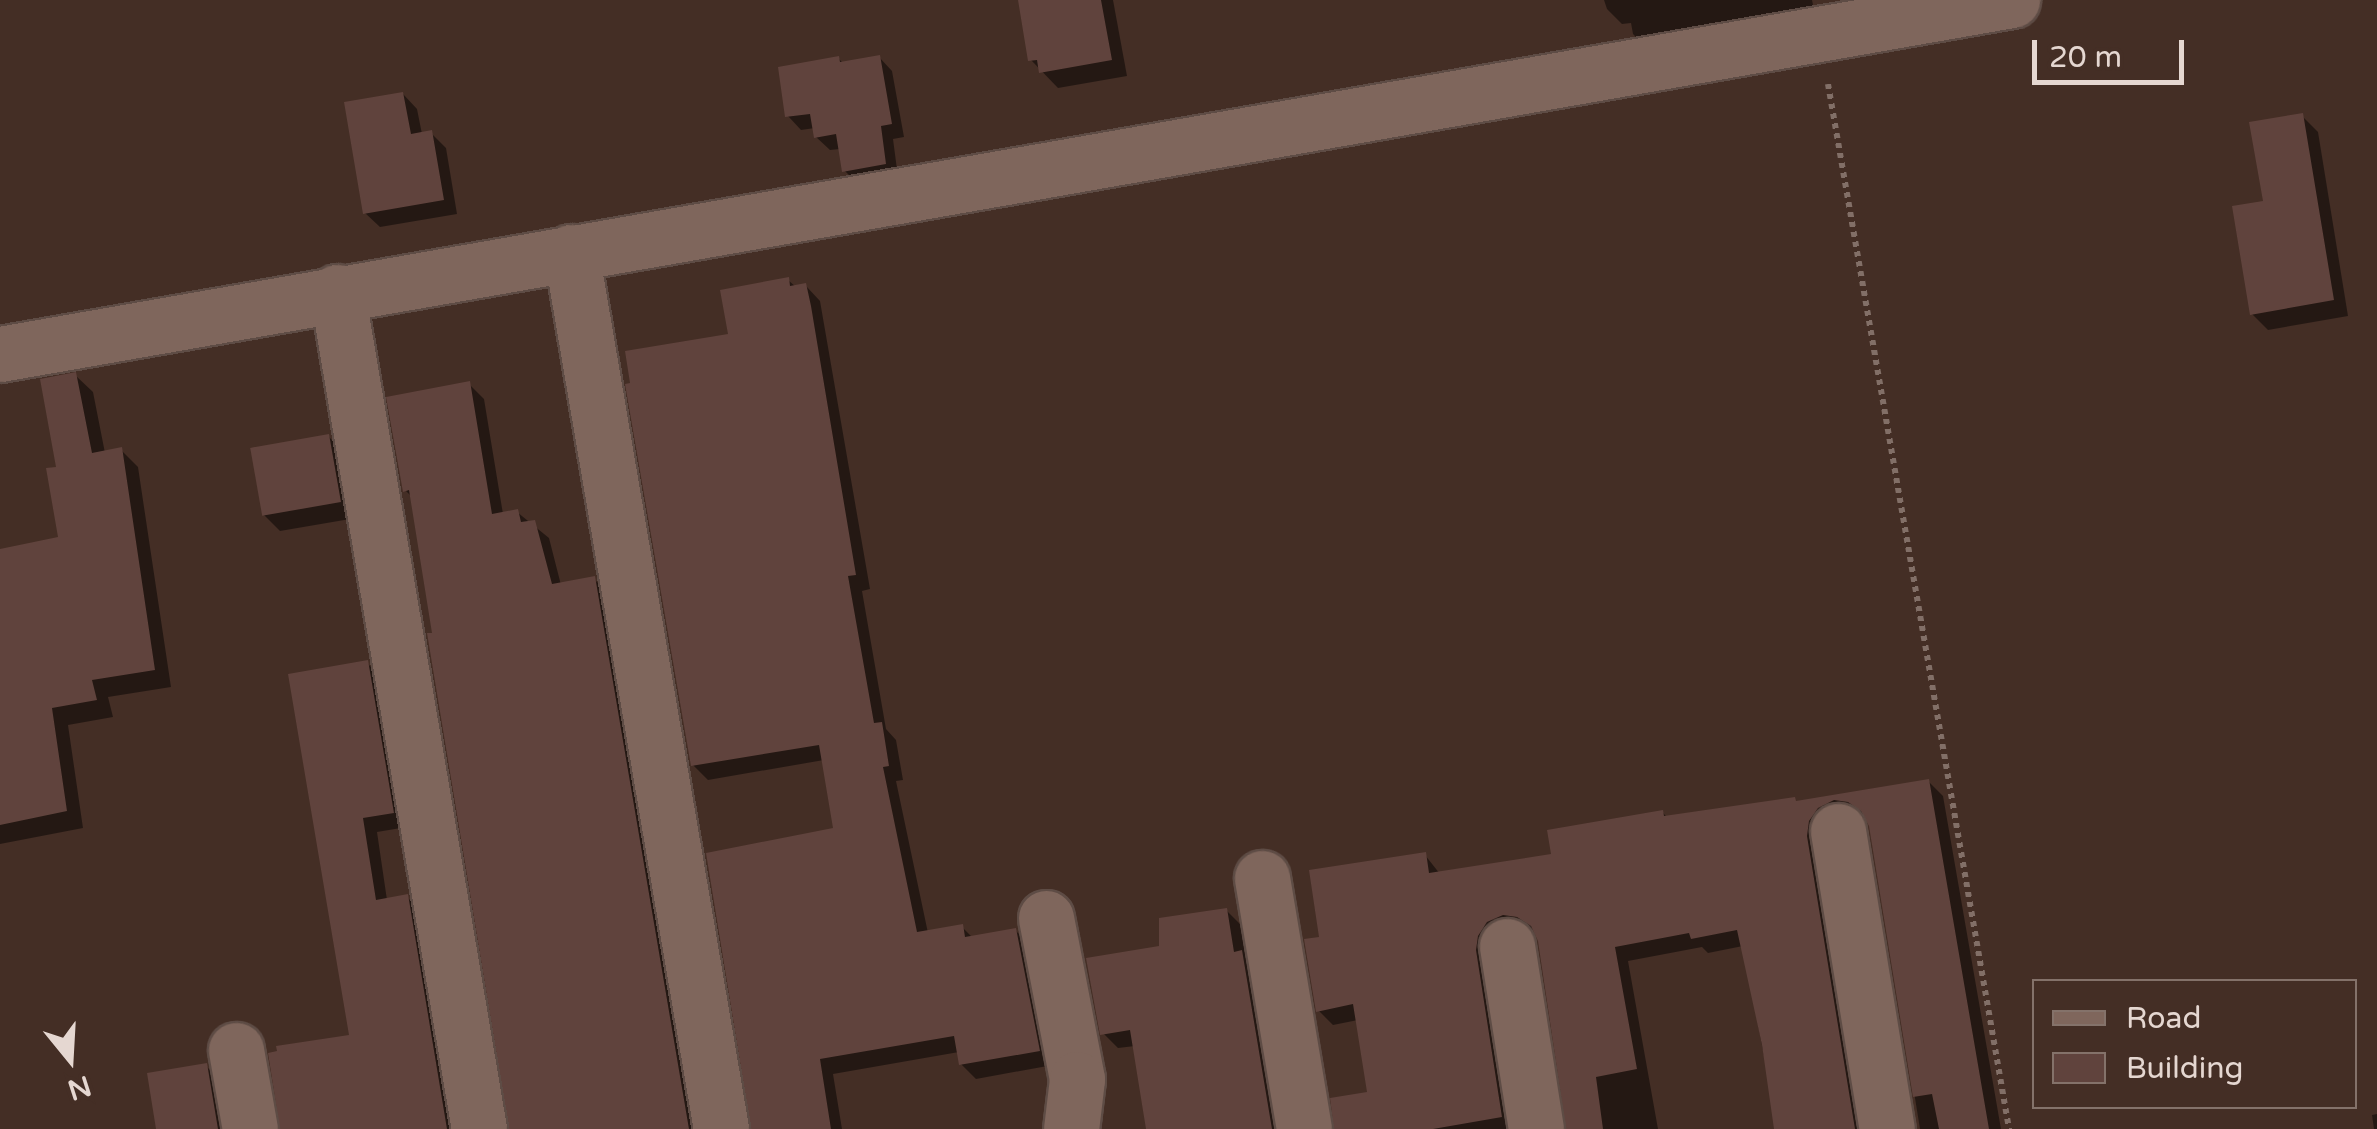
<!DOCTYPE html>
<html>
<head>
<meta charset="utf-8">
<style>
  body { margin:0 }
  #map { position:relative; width:2377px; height:1129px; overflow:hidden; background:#442e25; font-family:"Varela Round",sans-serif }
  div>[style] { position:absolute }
  .shadow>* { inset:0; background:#0007 }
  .building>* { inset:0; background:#60433d; transform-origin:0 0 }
  .path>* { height:6px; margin-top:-3px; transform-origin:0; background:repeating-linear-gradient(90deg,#826f67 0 5px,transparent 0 10px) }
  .roads { filter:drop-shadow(2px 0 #5e4c45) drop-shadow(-2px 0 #5e4c45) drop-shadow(0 2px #5e4c45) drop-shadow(0 -2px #5e4c45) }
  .minor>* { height:55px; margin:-27.5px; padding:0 27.5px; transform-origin:27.5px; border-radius:27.5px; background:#7f665c }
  span { translate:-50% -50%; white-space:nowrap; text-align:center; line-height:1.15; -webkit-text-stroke:10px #442e25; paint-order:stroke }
  .legend { position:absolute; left:2032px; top:979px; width:325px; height:130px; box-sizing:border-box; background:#442e25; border:2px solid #84726a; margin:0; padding:12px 18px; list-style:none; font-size:30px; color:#e5d7d1 }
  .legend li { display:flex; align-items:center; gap:20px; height:50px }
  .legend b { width:50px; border:2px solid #84726a }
  .north { position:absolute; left:20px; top:1009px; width:100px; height:100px; -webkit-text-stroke:8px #442e25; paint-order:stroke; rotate:162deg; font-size:28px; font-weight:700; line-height:40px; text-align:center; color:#e5d7d1 }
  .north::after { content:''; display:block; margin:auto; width:35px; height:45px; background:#e5d7d1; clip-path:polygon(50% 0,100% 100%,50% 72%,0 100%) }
  .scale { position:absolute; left:2032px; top:40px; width:152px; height:45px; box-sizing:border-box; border:5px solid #e5d7d1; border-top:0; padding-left:12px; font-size:30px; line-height:35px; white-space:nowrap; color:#e5d7d1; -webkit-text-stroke:8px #442e25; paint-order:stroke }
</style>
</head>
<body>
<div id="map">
  <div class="shadow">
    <i style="clip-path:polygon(1021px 0,1113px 0,1127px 76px,1058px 88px,1031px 60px)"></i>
    <i style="clip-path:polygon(1604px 0,1812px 0,1816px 19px,1648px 49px,1633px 34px,1631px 23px,1622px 24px,1607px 9px)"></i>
    <i style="clip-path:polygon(879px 57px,892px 71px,904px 137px,893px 139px,898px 177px,858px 184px,844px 170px,840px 149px,830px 150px,816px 137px,815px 128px,801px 130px,788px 116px,838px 58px,844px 64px)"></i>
    <i style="clip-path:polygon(403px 94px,417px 109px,422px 134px,431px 133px,446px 148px,457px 214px,380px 227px,365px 213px)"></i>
    <i style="clip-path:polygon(2302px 116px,2318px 132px,2348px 316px,2268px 330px,2252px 314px,2266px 203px)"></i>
    <i style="clip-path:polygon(788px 280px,796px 287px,806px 286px,820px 301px,870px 589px,862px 591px,886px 729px,896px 740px,903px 780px,896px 781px,928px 933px,962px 927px,973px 938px,1015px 930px,1030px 945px,1053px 1065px,976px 1079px,961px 1064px,959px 1052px,833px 1074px,842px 1129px,754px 1129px,835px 830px,824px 760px,708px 780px,693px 765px,731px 336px)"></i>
    <i style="clip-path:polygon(75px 375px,93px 392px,105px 453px,121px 450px,138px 467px,171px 687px,108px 697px,113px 717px,68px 725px,83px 828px,0 844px,0 551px,61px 539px,59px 469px)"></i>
    <i style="clip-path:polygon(469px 384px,484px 399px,503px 514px,517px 512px,549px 538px,561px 585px,594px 579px,609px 594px,700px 1129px,512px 1129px,413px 498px,405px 490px)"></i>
    <i style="clip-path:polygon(329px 437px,345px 453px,356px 518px,280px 531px,264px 515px)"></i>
    <i style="clip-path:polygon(367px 663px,382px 678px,407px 827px,377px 832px,387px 900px,407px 897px,422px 912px,458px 1129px,281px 1129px,352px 1037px)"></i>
    <i style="clip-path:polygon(1928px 781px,1943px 796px,2001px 1129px,1920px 1129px,1871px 825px,1867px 816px,1848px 814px,1867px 1129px,1778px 1129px,1743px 946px,1708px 953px,1702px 947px,1628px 961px,1658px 1129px,1569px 1129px,1540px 940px,1536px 931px,1517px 929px,1516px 1129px,1335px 1129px,1370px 1094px,1358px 1020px,1333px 1025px,1318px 1010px,1321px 939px,1425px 855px,1440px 874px,1554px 856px,1663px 813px,1668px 818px,1798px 803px)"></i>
    <i style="clip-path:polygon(1226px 910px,1241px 925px,1246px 957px,1256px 968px,1284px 1129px,1149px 1129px,1135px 1046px,1118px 1048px,1103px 1033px,1161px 949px)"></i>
    <i style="clip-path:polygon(206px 1066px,221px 1081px,231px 1129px,159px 1129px)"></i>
    <i style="clip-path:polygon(2377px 1114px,2377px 1129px,2374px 1129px,2372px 1115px)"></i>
  </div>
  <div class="building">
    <i style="clip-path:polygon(1018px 0,1101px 0,1112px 60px,1039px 73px,1037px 60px,1028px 61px)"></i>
    <i style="clip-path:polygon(880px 55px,892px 124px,881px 126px,886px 164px,842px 172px,836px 134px,814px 138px,810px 114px,785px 117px,778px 67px,839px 56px,840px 62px)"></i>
    <i style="clip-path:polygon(403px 92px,411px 134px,432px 130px,444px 200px,363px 214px,344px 102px)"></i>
    <i style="clip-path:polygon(2303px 113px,2334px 300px,2250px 315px,2232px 206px,2263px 201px,2249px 122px)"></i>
    <i style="clip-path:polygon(789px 277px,790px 286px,806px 283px,811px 306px,856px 575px,848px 576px,874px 723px,882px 722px,889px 766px,883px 767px,917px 932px,963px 924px,965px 937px,1016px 928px,1040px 1051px,959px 1065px,954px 1036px,820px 1059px,831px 1129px,751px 1129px,706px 853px,833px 828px,819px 745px,691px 766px,625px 384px,630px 383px,625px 351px,728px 334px,720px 290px)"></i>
    <i style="clip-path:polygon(76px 372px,92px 453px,122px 447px,155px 670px,92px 680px,97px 700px,52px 708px,67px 811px,0 825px,0 549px,58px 537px,46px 468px,56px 467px,40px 379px)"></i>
    <i style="clip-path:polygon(470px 381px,492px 514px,518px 509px,521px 522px,535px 520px,552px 584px,595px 576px,689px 1129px,509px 1129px,427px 633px,432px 633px,409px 490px,403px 492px,386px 397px)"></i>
    <i style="left:329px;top:434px;width:69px;height:80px;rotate:80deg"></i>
    <i style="clip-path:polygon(368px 660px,394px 813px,363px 818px,376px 900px,408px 894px,447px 1129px,280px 1129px,268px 1053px,277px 1051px,276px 1046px,349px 1035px,288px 674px)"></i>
    <i style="clip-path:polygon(1929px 779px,1989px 1129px,1939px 1129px,1932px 1094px,1913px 1097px,1869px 826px,1861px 811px,1848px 802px,1834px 800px,1818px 808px,1809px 821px,1807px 836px,1855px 1129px,1774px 1129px,1762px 1045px,1737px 930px,1691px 939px,1689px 933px,1615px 947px,1637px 1069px,1596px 1077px,1603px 1129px,1566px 1129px,1538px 941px,1531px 926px,1517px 917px,1503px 915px,1487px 922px,1478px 936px,1476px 950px,1502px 1117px,1433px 1129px,1334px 1129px,1330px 1098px,1367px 1092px,1353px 1004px,1316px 1012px,1304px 939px,1319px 937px,1309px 870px,1426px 852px,1429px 873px,1551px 854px,1547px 830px,1663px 810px,1664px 816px,1795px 797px,1796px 801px)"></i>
    <i style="clip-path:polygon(1227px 908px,1234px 952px,1242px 950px,1272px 1129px,1146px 1129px,1130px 1030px,1100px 1035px,1086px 958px,1159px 946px,1159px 918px)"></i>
    <i style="clip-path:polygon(207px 1063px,218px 1129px,156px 1129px,147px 1073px)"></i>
  </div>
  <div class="path">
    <i style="left:1828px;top:84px;width:1061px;rotate:80.17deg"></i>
  </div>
  <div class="roads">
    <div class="minor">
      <i style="left:571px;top:252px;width:890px;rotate:80.29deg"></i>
      <i style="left:337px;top:292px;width:849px;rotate:80.37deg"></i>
      <i style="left:0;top:354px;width:2043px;rotate:-9.98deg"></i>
      <i style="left:1838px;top:831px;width:302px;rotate:80.7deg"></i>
      <i style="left:1262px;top:878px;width:254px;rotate:80.5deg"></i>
      <i style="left:1046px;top:918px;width:164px;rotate:79.1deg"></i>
      <i style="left:1077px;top:1079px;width:50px;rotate:96.8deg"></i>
      <i style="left:1507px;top:946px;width:185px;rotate:81deg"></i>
      <i style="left:236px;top:1050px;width:80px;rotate:80deg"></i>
    </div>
  </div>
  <ul class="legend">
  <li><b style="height:12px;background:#7f665c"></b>Road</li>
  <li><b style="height:28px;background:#60433d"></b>Building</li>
  </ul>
  <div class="north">N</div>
  <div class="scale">20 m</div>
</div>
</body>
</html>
